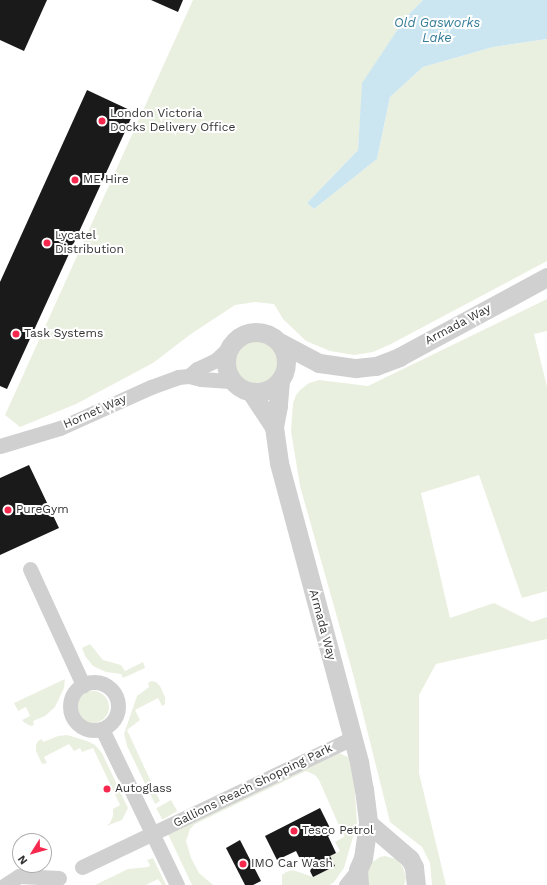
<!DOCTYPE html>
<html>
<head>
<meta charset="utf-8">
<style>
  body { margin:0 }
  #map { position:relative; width:547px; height:885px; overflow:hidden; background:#fff; font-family:"Work Sans",sans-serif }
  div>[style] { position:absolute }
  .green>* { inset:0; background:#eaf0e0; transform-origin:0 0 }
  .round { border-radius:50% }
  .water>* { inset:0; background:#cce6f1 }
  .building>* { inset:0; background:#1a1a1a }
  .minor>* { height:15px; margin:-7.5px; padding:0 7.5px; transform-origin:7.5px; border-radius:7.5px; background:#d0d0d0 }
  .minor>.ring { margin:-7.5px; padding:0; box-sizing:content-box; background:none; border:15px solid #d0d0d0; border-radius:50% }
  .tertiary>* { height:19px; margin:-9.5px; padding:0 9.5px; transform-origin:9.5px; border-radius:9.5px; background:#d0d0d0 }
  .tertiary>.ring { margin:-9.5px; padding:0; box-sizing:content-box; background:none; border:19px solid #d0d0d0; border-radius:50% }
  .dots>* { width:11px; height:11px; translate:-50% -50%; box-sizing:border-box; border:2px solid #fff; border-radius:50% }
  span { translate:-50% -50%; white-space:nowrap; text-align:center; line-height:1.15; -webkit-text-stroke:4px #fff; paint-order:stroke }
  .poi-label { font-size:12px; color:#333 }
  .left { translate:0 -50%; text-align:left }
  .street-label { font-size:12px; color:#333 }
  .water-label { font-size:13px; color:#357c98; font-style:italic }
  .north { position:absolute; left:12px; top:833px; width:40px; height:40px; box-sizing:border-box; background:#fff; border:1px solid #adadad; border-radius:50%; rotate:233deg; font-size:11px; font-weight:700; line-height:16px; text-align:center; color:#333 }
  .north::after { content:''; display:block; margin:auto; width:14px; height:18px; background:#f6284e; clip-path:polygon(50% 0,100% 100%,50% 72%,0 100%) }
</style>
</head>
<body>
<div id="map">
  <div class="green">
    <i style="clip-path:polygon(193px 0,423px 0,406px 17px,363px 83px,358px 150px,307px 203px,314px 209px,377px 159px,390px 97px,423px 67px,493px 47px,547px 39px,547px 261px,391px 344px,373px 352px,354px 355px,330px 351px,306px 341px,283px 319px,274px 304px,255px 302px,235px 305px,191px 334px,153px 363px,76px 404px,20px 427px,5px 415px)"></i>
    <i style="clip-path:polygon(547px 299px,547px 331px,534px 334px,547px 387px,547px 591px,522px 598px,479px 475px,421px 493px,450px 618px,494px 603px,532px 622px,547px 617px,547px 639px,436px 664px,419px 695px,419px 773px,446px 885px,432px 885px,430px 863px,422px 847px,390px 822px,353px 674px,300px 486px,291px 431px,293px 403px,296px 395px,300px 390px,309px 383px,319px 380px,368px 386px)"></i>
    <i class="round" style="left:234px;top:340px;width:44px;height:44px"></i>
    <i style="clip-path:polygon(90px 644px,103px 660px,121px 665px,125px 671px,143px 662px,145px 668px,123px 678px,121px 674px,106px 672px,93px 666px,85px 656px,82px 648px)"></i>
    <i style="clip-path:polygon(65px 679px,64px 688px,55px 707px,45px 716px,33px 721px,34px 725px,31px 726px,25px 723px,22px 720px,30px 716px,26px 707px,18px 711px,14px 703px)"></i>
    <i style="clip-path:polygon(151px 681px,156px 682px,160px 686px,165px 697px,165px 704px,162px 706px,158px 698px,135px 710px,140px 720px,127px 730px,160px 801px,155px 804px,127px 746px,124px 734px,137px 696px,149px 687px,148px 683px)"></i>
    <i class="round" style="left:77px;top:691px;width:32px;height:32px"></i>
    <i style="clip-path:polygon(67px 735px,87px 741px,95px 745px,102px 753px,128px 808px,122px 820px,106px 826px,110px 823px,113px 816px,113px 809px,120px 805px,93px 748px,82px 752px,80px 748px,74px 751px,69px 744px,44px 757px,47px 763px,42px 764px,36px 751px,36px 745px,38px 741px,42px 739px,43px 742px,58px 736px)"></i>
    <i style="clip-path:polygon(339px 753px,350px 758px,354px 777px,357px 823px,344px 868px,334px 882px,330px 885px,282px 885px,282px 875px,286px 872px,293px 870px,313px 877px,335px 866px,330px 856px,340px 851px,335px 842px,344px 837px,319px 780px,315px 775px,306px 771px,195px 824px,190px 829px,186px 841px,191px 858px,199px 873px,213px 885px,192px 885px,168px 834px)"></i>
    <i style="left:171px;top:800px;width:13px;height:17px;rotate:61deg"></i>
    <i style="clip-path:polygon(385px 856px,396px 859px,403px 867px,406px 878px,404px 885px,367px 885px,366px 873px,371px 863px,380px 857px)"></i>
    <i style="clip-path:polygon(153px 858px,166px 885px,162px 885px,158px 879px,146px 885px,95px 885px,128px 869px,148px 867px,150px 865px,147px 860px)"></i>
  </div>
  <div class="water">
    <i style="clip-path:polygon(423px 0,547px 0,547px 39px,493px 47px,423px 67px,390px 97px,377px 159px,314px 209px,307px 203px,358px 150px,362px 83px,406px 17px)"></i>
  </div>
  <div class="building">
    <i style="clip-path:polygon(0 0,47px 0,24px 51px,0 40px)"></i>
    <i style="clip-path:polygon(151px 0,183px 0,178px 12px)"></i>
    <i style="clip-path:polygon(87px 90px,134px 112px,7px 389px,0 386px,0 282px)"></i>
    <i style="clip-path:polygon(29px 465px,59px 528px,0 555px,0 478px)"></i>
    <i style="clip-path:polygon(320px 808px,333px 834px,328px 836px,336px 853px,330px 856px,335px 866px,313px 877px,308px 867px,305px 869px,296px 851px,277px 860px,265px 836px)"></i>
    <i style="clip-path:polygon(240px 840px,261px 881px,253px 885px,245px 885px,226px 848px)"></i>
  </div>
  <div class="minor">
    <i style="left:189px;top:376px;width:11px;rotate:-41deg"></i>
    <i style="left:197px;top:369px;width:21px;rotate:-25deg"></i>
    <i style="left:216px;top:360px;width:18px;rotate:-43deg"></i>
    <i style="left:0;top:446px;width:63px;rotate:-16.7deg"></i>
    <i style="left:60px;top:428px;width:100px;rotate:-24.3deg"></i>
    <i style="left:151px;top:387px;width:29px;rotate:-20deg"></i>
    <i style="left:178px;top:377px;width:11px;rotate:-5deg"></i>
    <i style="left:189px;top:376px;width:12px;rotate:14deg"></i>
    <i style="left:201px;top:379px;width:32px;rotate:4deg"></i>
    <i style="left:30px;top:569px;width:128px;rotate:65.4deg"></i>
    <i class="ring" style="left:70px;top:682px;width:33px;height:33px"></i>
    <i style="left:102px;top:729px;width:173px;rotate:64.3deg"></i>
    <i style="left:82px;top:867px;width:299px;rotate:-25.5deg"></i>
    <i style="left:5px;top:885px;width:17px;rotate:-33deg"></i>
    <i style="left:19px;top:876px;width:40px;rotate:2.9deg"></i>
    <i style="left:346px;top:885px;width:19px;rotate:-51deg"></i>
  </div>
  <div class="tertiary">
    <i class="ring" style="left:226px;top:332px;width:41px;height:41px"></i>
    <i style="left:281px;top:343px;width:43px;rotate:27.8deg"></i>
    <i style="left:319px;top:363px;width:37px;rotate:8deg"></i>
    <i style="left:356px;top:368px;width:20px;rotate:-6deg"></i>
    <i style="left:376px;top:366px;width:25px;rotate:-21deg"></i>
    <i style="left:399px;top:357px;width:168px;rotate:-28.4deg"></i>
    <i style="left:280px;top:381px;width:25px;rotate:95deg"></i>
    <i style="left:278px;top:406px;width:21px;rotate:101deg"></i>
    <i style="left:274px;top:427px;width:36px;rotate:82deg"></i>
    <i style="left:279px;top:463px;width:310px;rotate:75deg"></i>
    <i style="left:359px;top:762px;width:27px;rotate:80deg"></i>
    <i style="left:364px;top:789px;width:34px;rotate:83deg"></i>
    <i style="left:368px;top:823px;width:35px;rotate:98deg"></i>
    <i style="left:363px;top:858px;width:13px;rotate:113deg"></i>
    <i style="left:358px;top:870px;width:15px;rotate:86deg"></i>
    <i style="left:251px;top:392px;width:42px;rotate:56.7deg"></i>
    <i style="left:368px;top:823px;width:55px;rotate:40.6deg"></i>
    <i style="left:410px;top:859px;width:9px;rotate:63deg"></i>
    <i style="left:414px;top:867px;width:18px;rotate:84deg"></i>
  </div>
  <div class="dots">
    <i style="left:102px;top:121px;background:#f6284e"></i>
    <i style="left:75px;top:180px;background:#f6284e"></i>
    <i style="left:47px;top:243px;background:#f6284e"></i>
    <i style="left:16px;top:334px;background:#f6284e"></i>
    <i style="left:8px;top:510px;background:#f6284e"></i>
    <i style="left:107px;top:789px;background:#f6284e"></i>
    <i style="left:294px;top:831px;background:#f6284e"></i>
    <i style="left:243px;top:864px;background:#f6284e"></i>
  </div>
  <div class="poi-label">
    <span class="left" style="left:110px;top:121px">London Victoria<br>Docks Delivery Office</span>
    <span class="left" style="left:83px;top:180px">ME Hire</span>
    <span class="left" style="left:55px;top:243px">Lycatel<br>Distribution</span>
    <span class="left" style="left:24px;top:334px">Task Systems</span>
    <span class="left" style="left:16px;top:510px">PureGym</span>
    <span class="left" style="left:115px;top:789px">Autoglass</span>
    <span class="left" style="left:302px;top:831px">Tesco Petrol</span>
    <span class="left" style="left:251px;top:864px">IMO Car Wash</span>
  </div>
  <div class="street-label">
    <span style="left:458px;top:325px;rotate:-28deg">Armada Way</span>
    <span style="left:95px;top:412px;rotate:-24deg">Hornet Way</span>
    <span style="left:322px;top:625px;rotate:75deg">Armada Way</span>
    <span style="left:253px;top:786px;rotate:-26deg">Gallions Reach Shopping Park</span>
  </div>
  <div class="water-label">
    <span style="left:437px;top:31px">Old Gasworks<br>Lake</span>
  </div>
  <div class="north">N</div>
</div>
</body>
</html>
